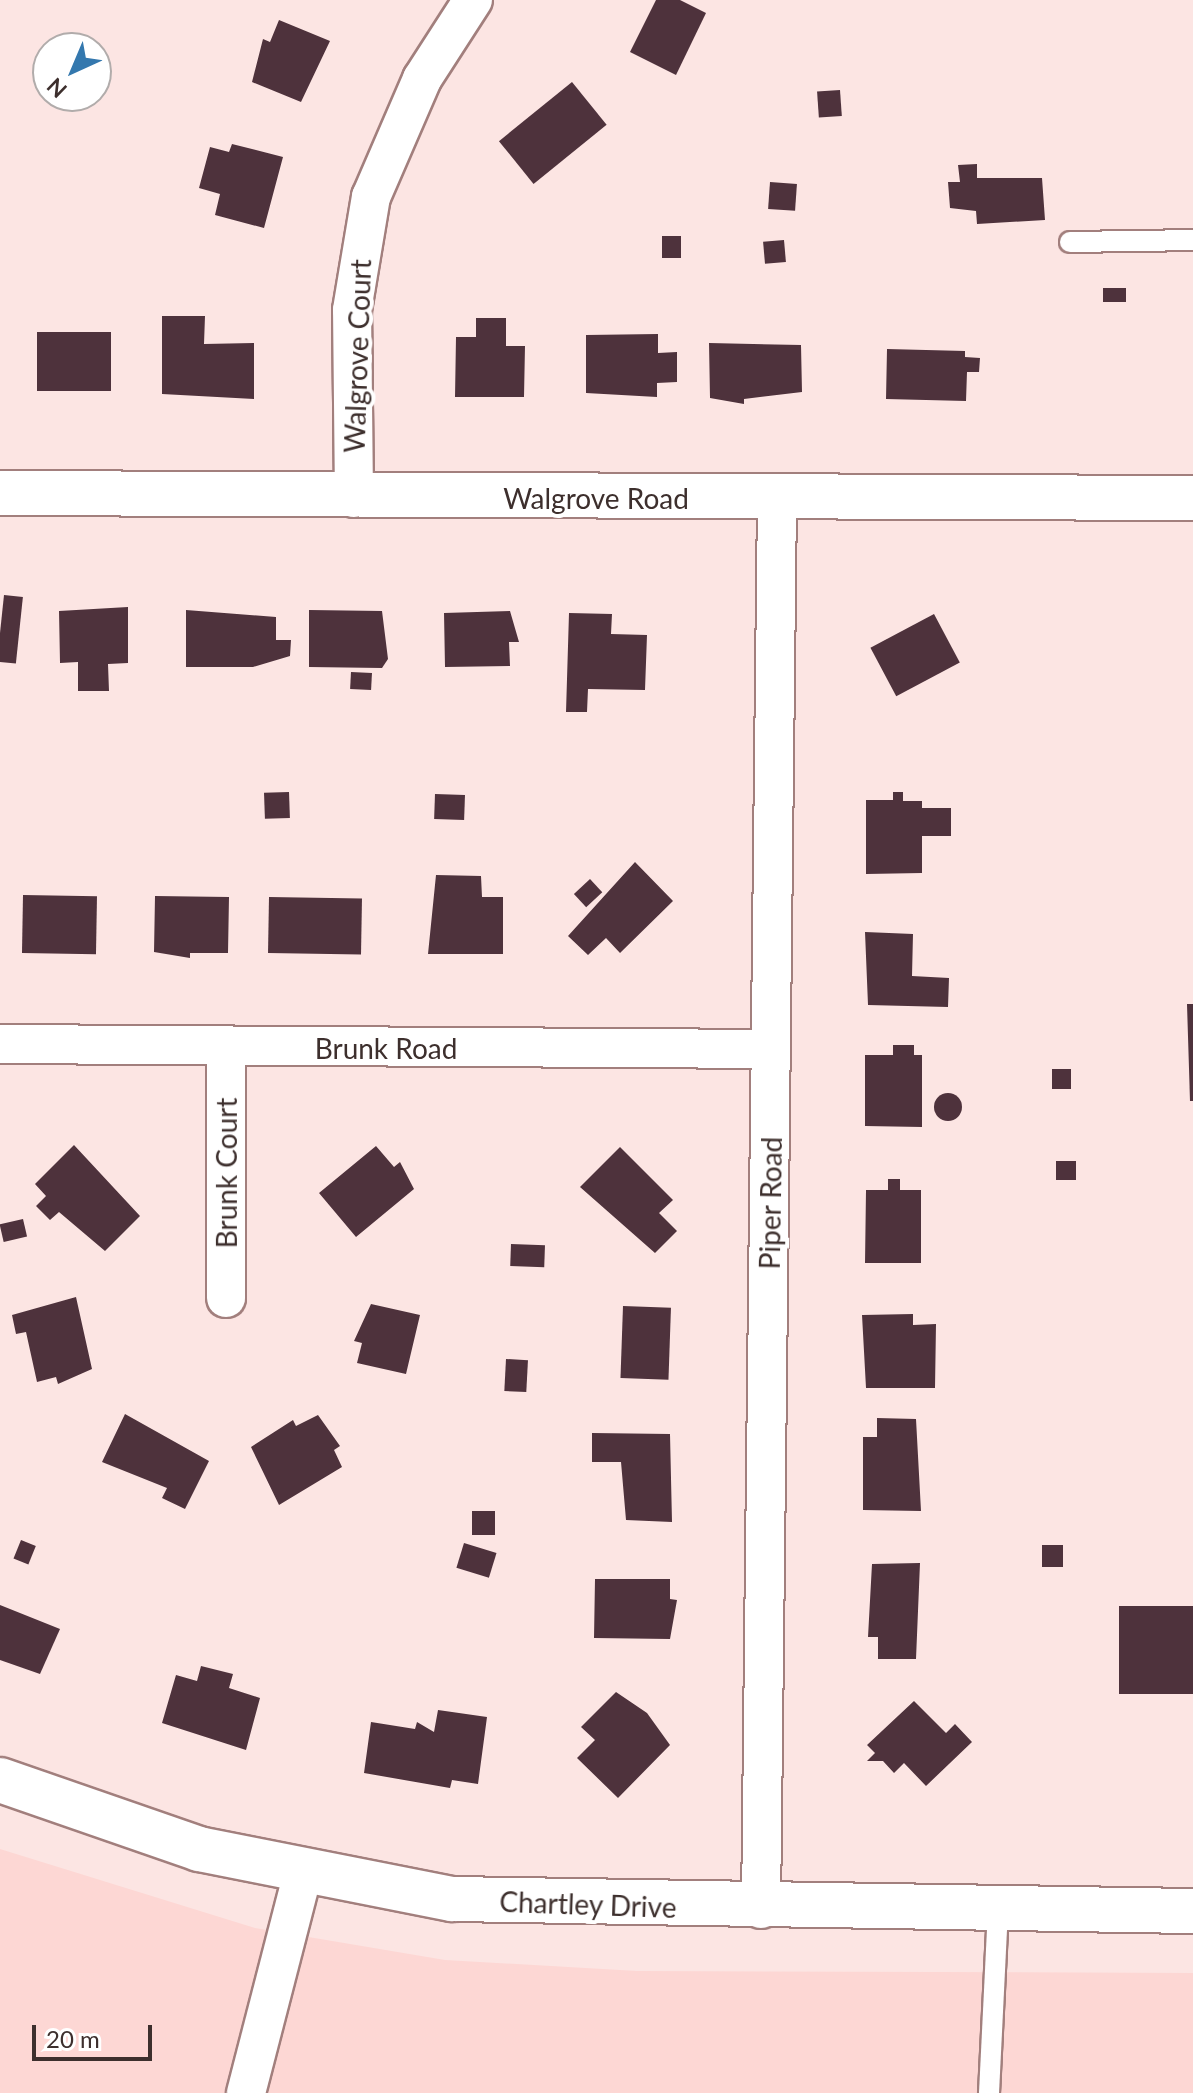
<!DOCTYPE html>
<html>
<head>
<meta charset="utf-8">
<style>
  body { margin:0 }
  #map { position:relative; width:1193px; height:2093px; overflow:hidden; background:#fce5e3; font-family:Lato,sans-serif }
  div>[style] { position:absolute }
  .built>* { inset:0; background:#fdd7d4 }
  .building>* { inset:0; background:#4e323c; transform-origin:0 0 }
  .round { border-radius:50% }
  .roads { filter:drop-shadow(2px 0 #a27f7d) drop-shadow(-2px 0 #a27f7d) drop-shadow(0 2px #a27f7d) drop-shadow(0 -2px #a27f7d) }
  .service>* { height:20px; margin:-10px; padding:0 10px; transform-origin:10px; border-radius:10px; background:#fff }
  .minor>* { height:38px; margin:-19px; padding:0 19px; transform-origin:19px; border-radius:19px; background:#fff }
  .tertiary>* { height:44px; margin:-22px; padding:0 22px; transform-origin:22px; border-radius:22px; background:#fff }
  span { translate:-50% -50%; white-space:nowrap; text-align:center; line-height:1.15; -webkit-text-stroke:8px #fff; paint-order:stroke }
  .street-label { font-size:28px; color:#3d2f2d }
  .north { position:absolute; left:32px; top:32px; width:80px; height:80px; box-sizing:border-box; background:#fff; border:2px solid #b1acab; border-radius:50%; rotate:224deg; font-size:22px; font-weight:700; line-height:32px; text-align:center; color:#3d2f2d }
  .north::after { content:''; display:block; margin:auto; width:28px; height:36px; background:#3478ae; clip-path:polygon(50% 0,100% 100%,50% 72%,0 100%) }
  .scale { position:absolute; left:32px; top:2025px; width:120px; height:36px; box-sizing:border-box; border:4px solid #3d2f2d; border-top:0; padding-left:10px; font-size:24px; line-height:28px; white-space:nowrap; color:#3d2f2d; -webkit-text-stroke:6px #fff; paint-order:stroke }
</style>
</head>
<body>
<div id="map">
  <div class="built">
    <i style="clip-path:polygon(0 1849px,255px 1928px,445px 1960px,637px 1971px,1193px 1973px,1193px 2093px,0 2093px)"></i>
  </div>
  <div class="building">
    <i style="clip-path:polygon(656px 0,680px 0,706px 13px,676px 75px,630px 52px)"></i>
    <i style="clip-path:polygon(279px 20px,330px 41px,301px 102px,252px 82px,263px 39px,270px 42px)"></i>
    <i style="left:572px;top:82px;width:55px;height:94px;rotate:51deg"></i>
    <i style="left:840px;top:90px;width:26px;height:23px;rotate:86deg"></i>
    <i style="clip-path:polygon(232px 144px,283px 157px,264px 228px,215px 215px,220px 194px,199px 188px,210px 147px,229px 152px)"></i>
    <i style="clip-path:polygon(977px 164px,977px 178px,1042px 178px,1045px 220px,977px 224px,976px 211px,950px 208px,948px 182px,960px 182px,958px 165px)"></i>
    <i style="left:770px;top:182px;width:27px;height:27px;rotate:4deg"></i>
    <i style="left:662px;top:236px;width:19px;height:22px"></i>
    <i style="left:784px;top:240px;width:22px;height:21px;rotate:85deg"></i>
    <i style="left:1103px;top:288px;width:23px;height:14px"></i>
    <i style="clip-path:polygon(162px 316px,205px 316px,204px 344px,254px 343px,254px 399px,162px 394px)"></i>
    <i style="clip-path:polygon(476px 318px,506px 318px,506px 346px,525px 346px,524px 397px,455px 397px,456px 337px,476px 337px)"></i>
    <i style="left:37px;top:332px;width:74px;height:59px"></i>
    <i style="clip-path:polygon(658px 334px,658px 353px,677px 352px,677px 382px,657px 383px,657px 397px,586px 393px,586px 335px)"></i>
    <i style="clip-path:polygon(709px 343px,801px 345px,802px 392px,744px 399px,744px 404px,710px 398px)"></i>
    <i style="clip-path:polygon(887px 349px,965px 351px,965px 357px,980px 358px,979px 372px,967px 372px,966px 401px,886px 399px)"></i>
    <i style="left:4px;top:595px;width:19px;height:67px;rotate:6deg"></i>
    <i style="clip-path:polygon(128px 607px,128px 663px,108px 664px,109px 691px,78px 691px,78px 662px,60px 663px,59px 611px)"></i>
    <i style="clip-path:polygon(186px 610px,276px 617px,276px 640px,291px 640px,290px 656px,253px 667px,186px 667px)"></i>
    <i style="clip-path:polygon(309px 610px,382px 611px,388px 659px,382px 668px,309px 667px)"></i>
    <i style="clip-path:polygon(510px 611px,519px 642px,509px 642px,510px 666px,445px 667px,444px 613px)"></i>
    <i style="clip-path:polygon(569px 613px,612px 614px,611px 634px,647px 635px,645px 690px,588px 689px,587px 712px,566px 712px)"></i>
    <i style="left:934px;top:614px;width:55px;height:72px;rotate:62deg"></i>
    <i style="left:351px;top:672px;width:21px;height:17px;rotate:3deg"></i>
    <i style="left:289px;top:792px;width:26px;height:25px;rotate:88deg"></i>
    <i style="clip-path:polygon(893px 792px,903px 792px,903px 801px,922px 801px,922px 808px,951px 808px,951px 836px,922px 836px,922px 873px,866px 874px,866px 800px,893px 800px)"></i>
    <i style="left:435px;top:794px;width:30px;height:25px;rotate:2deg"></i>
    <i style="clip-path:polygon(635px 862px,673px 901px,620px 953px,606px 938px,588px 955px,568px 936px)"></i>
    <i style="clip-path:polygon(436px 875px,481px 876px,482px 897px,503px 897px,503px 954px,428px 954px)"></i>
    <i style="left:590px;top:879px;width:18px;height:22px;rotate:47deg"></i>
    <i style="left:23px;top:895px;width:74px;height:58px;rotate:1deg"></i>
    <i style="clip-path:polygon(155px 896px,229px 897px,228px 953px,190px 953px,190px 958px,154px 952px)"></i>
    <i style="left:269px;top:897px;width:93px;height:56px;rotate:1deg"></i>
    <i style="clip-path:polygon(865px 932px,913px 934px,912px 976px,949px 978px,948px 1007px,868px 1005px)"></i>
    <i style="clip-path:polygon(1187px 1004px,1193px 1004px,1193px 1101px,1190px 1101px)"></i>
    <i style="clip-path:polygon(893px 1045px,914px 1045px,914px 1055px,922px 1055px,922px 1127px,865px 1126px,865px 1055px,893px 1055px)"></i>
    <i style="left:1052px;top:1069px;width:19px;height:20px"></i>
    <i class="round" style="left:934px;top:1093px;width:28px;height:28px"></i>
    <i style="clip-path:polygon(74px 1145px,140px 1216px,105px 1251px,59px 1212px,50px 1220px,36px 1206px,46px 1196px,35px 1184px)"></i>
    <i style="clip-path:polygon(376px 1146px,394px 1167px,400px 1162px,414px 1189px,356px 1237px,319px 1193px)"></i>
    <i style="clip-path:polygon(620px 1147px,673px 1200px,659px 1213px,677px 1231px,655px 1253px,580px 1187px)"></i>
    <i style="left:1056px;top:1161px;width:20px;height:19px"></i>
    <i style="clip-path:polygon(888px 1179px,900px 1179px,900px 1190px,921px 1190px,921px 1263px,865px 1263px,866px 1190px,888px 1190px)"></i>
    <i style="left:23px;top:1219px;width:18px;height:24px;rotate:77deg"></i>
    <i style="left:511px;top:1244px;width:34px;height:22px;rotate:2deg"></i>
    <i style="clip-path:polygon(76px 1297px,92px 1369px,58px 1384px,56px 1377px,37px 1382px,26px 1332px,16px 1334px,12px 1315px)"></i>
    <i style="clip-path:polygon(371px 1304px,420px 1315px,406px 1374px,357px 1363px,362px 1343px,354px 1341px)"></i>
    <i style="left:623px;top:1306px;width:48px;height:72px;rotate:2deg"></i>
    <i style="clip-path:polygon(913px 1314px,913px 1325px,936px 1324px,935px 1388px,866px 1388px,862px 1315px)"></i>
    <i style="left:506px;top:1359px;width:22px;height:32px;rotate:3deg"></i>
    <i style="clip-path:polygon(125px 1414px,209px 1461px,185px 1509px,162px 1498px,167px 1488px,102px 1462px)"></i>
    <i style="clip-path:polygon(318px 1415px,340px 1446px,334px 1450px,342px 1467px,279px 1505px,251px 1447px,293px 1420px,296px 1426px)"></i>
    <i style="clip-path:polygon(877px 1418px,916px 1419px,921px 1511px,863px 1510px,863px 1437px,877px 1437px)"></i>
    <i style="clip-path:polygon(592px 1433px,670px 1434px,672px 1522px,626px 1520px,621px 1462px,592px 1462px)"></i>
    <i style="left:472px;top:1511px;width:23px;height:24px"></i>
    <i style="left:21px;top:1540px;width:16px;height:20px;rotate:22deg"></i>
    <i style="left:464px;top:1543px;width:34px;height:26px;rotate:17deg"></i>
    <i style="left:1042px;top:1545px;width:21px;height:22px"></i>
    <i style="clip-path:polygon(920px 1563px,916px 1659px,878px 1659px,878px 1637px,868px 1637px,872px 1564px)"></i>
    <i style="clip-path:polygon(595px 1579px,670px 1579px,670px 1599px,677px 1600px,670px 1639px,594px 1638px)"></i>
    <i style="clip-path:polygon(0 1605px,60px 1629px,40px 1674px,0 1660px)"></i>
    <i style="left:1193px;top:1606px;width:88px;height:74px;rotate:90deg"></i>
    <i style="clip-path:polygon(201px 1666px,233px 1674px,229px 1688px,260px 1698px,246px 1750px,162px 1723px,176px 1675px,197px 1681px)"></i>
    <i style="clip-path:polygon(616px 1692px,647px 1713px,670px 1745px,618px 1798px,577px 1758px,595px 1740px,581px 1727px)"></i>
    <i style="clip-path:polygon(914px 1701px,946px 1733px,955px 1724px,972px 1742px,926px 1786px,904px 1763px,894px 1773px,883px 1761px,867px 1761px,875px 1753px,867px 1745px)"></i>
    <i style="clip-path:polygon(438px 1710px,487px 1717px,478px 1784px,452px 1780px,450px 1788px,364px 1773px,371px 1722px,415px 1729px,417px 1722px,434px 1732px)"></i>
  </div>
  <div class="roads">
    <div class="service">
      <i style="left:1070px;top:242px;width:123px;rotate:-0.9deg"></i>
      <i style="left:989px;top:2093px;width:183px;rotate:-87.2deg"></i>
    </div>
    <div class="minor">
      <i style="left:354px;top:498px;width:188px;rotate:-90.6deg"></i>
      <i style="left:352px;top:310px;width:115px;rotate:-80.5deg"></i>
      <i style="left:371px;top:197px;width:129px;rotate:-66.6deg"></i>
      <i style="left:422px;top:79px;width:94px;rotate:-57.2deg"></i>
      <i style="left:0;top:1044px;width:771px;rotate:0.37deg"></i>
      <i style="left:226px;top:1048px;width:250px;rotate:90deg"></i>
      <i style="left:761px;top:1909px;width:1411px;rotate:-89.35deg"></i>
      <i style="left:246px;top:2093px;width:227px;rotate:-75.5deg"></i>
    </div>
    <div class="tertiary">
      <i style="left:0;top:493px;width:1193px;rotate:0.24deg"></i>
      <i style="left:0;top:1780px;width:211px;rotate:19.1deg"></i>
      <i style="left:199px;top:1849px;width:258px;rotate:11.2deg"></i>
      <i style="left:452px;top:1899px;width:741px;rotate:0.93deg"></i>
    </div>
  </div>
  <div class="street-label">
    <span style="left:357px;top:356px;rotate:-88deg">Walgrove Court</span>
    <span style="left:596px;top:498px">Walgrove Road</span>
    <span style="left:386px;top:1048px">Brunk Road</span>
    <span style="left:226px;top:1173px;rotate:-90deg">Brunk Court</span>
    <span style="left:770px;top:1203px;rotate:-89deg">Piper Road</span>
    <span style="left:588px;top:1904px;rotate:2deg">Chartley Drive</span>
  </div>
  <div class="north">N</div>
  <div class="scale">20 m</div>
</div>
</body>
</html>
